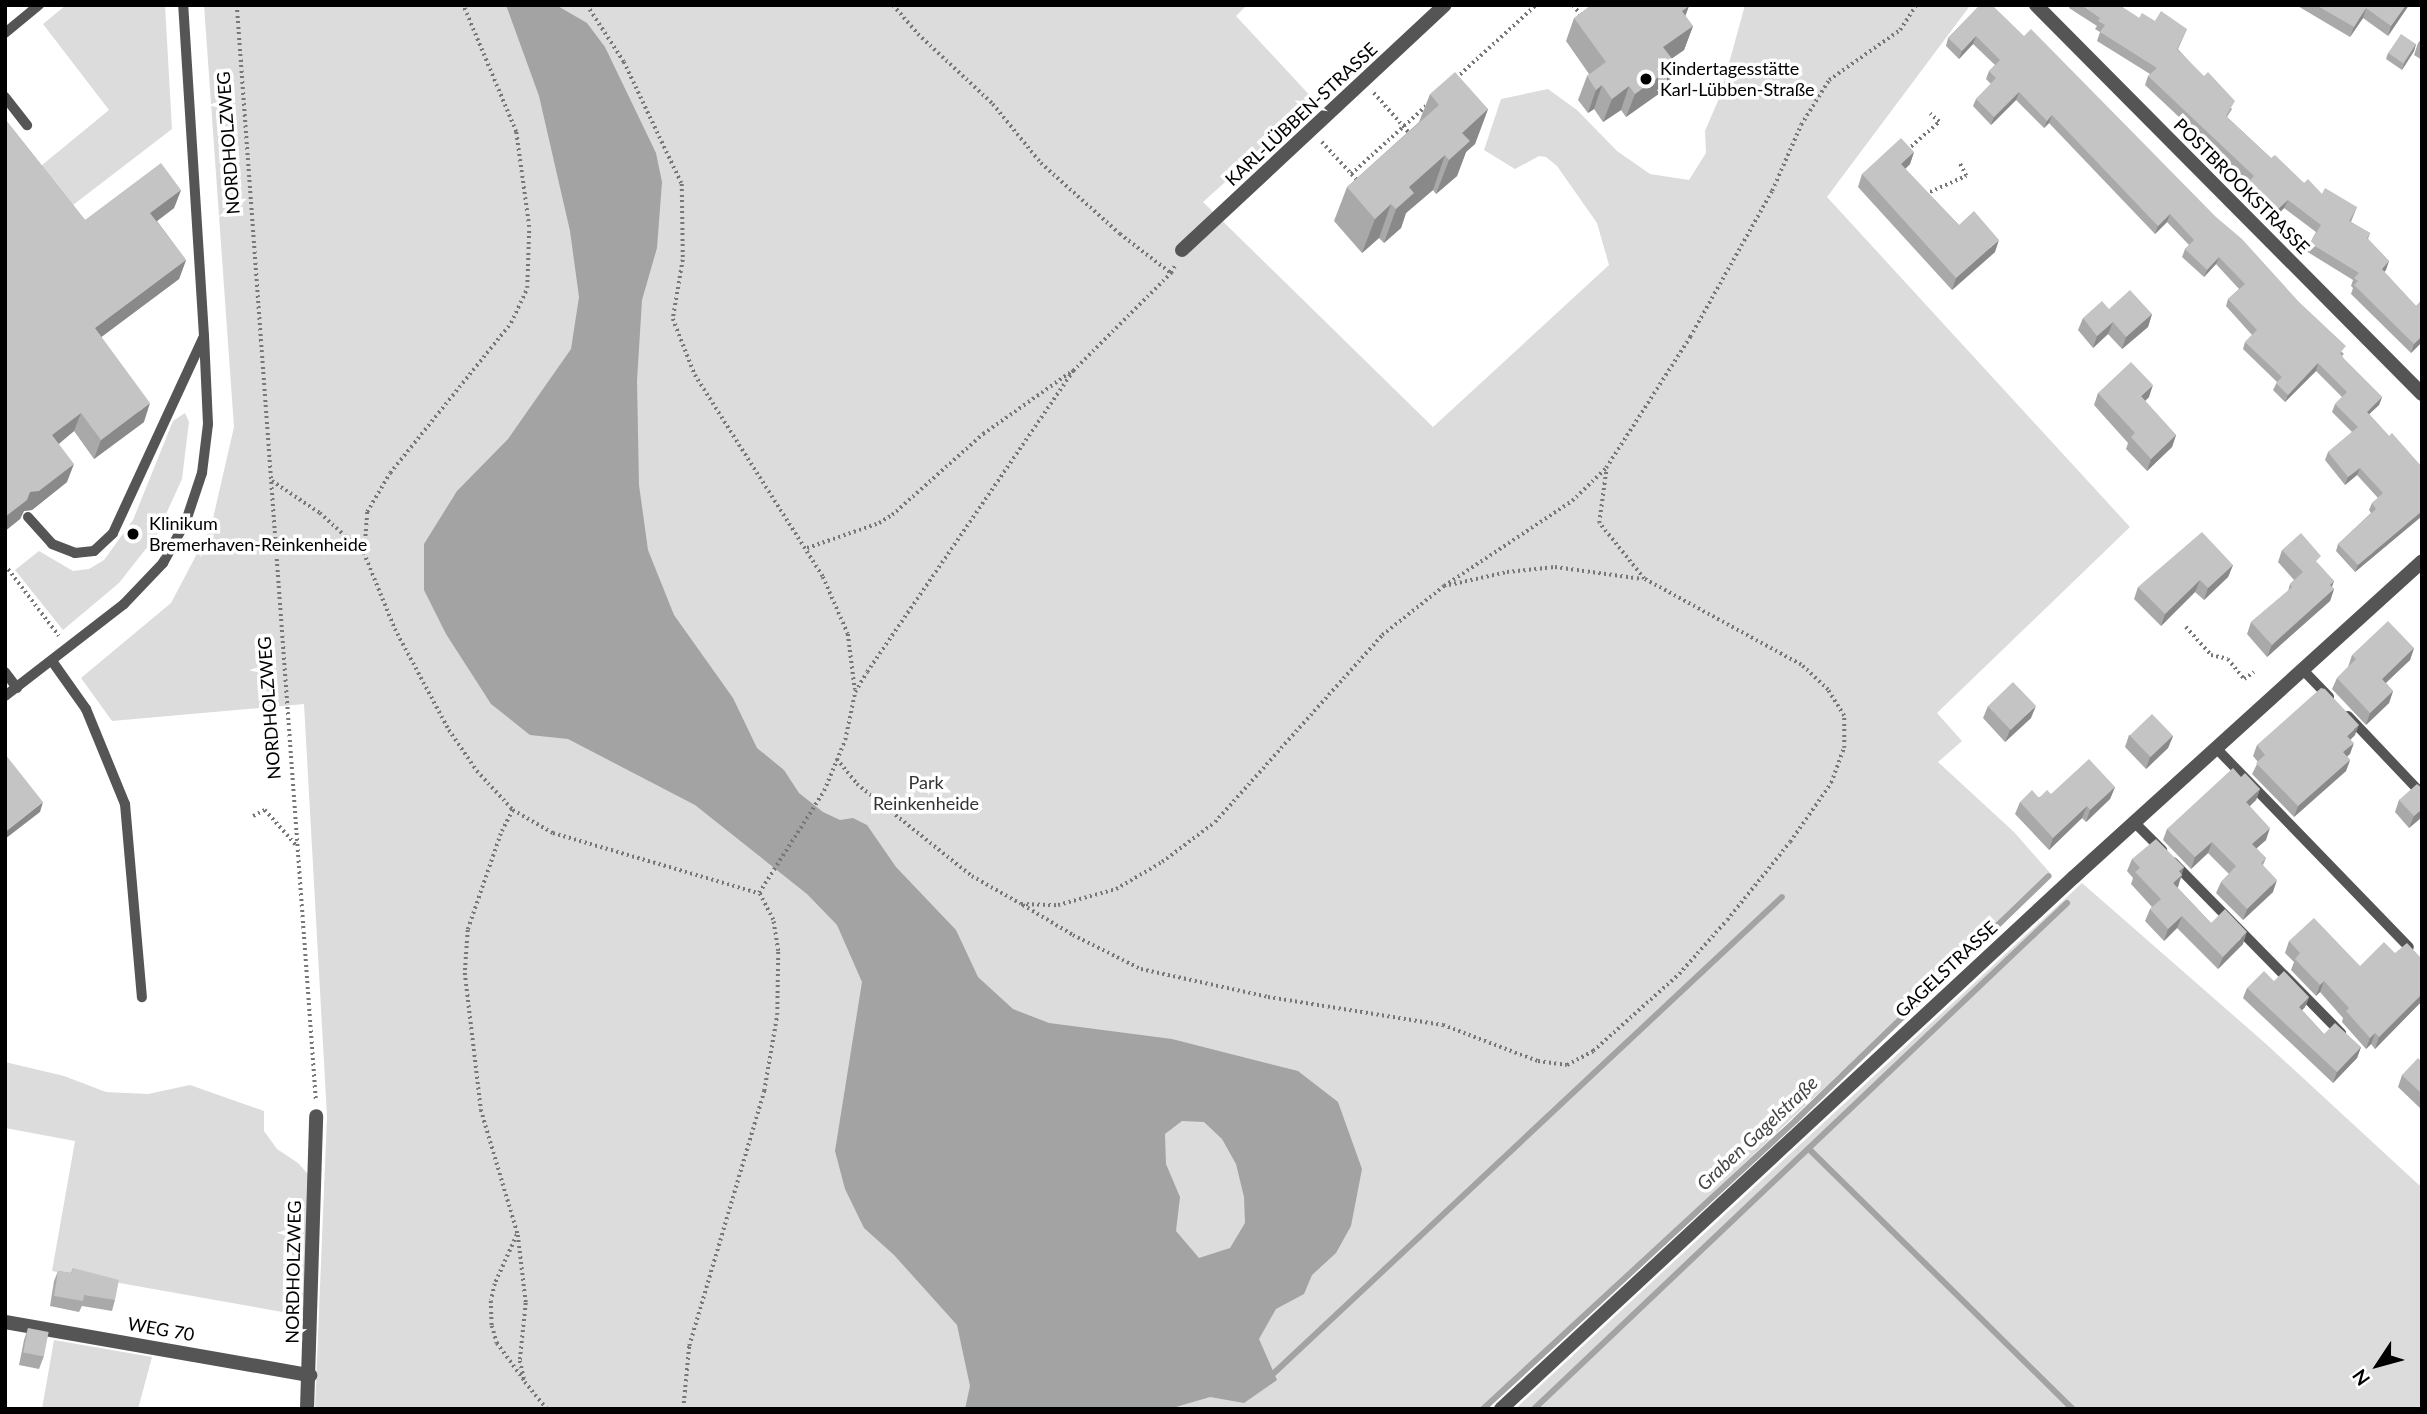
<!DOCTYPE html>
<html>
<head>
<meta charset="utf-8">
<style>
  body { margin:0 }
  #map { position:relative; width:2427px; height:1414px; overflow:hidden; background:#fff; font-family:Lato,sans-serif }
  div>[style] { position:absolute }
  .green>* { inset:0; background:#dcdcdc }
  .water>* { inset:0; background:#a3a3a3 }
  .stream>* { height:6px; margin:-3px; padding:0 3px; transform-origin:3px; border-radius:3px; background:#a3a3a3 }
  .path>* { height:3.5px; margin-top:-1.75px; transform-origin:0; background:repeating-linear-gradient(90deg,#777 0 2px,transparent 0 5.5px) }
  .service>* { height:10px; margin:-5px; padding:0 5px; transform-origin:5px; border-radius:5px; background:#555 }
  .minor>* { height:14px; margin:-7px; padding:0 7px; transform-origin:7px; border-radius:7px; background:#555 }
  .wall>* { inset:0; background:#a9a9a9 }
  .shaded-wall>* { inset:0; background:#898989 }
  .building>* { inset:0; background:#c4c4c4; transform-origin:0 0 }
  .dots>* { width:19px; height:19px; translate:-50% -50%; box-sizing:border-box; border:4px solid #fff; border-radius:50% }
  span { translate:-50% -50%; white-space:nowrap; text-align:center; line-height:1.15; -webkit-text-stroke:7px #fff; paint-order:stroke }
  .poi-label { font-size:18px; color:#000 }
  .left { translate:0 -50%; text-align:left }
  .street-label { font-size:18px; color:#000 }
  .park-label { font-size:18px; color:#333 }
  .water-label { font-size:19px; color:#444; font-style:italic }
  .frame { position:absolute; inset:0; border:7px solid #000; pointer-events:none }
  .north { position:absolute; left:2343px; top:1330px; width:70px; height:70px; -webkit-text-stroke:5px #fff; paint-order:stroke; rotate:234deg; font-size:19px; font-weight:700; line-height:28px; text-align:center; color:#000 }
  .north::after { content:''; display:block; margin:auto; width:24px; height:32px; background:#000; clip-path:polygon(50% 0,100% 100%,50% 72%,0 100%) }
</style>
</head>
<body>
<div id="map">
  <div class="green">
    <i style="clip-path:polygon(66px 5px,165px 5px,172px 129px,60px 215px,36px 170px,109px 110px,43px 24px)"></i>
    <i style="clip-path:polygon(204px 5px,1247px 5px,1236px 16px,1315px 101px,1203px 202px,1433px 427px,1609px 265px,1597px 223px,1557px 166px,1546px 157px,1539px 156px,1515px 169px,1484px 150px,1501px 99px,1548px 89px,1577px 110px,1617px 151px,1650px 174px,1689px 180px,1706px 153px,1705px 131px,1720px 96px,1745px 5px,1969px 7px,1827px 197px,2130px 527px,1937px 713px,1962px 741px,1938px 762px,2014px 832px,2051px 874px,1484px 1409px,315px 1409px,327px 1116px,304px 704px,112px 721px,81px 678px,171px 603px,211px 527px,234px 427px)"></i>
    <i style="clip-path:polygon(185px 413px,189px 422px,182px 479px,156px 536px,119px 583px,63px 630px,15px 570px,39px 551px,73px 571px,89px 569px,104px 560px,133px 520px,173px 421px)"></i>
    <i style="clip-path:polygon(2082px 883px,2265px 1043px,2419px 1185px,2422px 1183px,2422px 1409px,1515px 1409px)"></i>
    <i style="clip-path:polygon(5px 1062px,64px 1076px,106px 1092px,148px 1094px,190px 1085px,264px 1111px,264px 1131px,277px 1149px,298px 1163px,315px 1182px,305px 1316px,52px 1271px,75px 1141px,5px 1128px)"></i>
    <i style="clip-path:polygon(54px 1340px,152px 1357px,138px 1409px,42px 1409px)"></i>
  </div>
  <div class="water">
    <i style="clip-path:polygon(evenodd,506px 5px,556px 5px,587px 23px,605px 47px,656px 153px,662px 182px,657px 248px,642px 300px,637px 381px,639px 485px,648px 550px,674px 615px,733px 698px,757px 748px,784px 770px,799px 793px,823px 812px,840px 820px,853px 818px,867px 825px,896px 867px,956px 930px,978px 977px,1013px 1009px,1049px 1023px,1172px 1039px,1298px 1071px,1338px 1102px,1362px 1169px,1351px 1226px,1336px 1253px,1312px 1275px,1304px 1294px,1276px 1309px,1259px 1339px,1277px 1380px,1244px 1403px,1210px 1397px,1169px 1409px,965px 1409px,970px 1386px,957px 1325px,894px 1255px,864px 1228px,845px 1189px,835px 1151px,862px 982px,837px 925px,807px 894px,695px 805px,568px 739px,530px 735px,491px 704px,446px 634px,424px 590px,424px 544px,457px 491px,508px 439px,571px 349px,579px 297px,570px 231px,539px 96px,506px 5px,1182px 1121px,1204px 1122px,1222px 1139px,1236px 1164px,1244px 1197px,1245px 1223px,1230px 1248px,1199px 1258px,1176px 1231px,1180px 1197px,1166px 1164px,1165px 1134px,1182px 1121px)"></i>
  </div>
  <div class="stream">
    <i style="left:1809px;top:1149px;width:371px;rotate:44.6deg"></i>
    <i style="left:1274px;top:1373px;width:696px;rotate:-43.14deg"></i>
    <i style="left:1483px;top:1409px;width:426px;rotate:-42.7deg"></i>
    <i style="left:1796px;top:1120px;width:351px;rotate:-44deg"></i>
    <i style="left:1534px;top:1409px;width:735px;rotate:-43.51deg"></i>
  </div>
  <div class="path">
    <i style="left:237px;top:5px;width:1098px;rotate:85.87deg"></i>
    <i style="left:587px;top:5px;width:68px;rotate:57deg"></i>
    <i style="left:624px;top:62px;width:135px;rotate:64.6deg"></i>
    <i style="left:682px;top:184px;width:76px;rotate:89.2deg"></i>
    <i style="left:683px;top:260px;width:60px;rotate:99.6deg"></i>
    <i style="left:673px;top:319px;width:60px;rotate:68.6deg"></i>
    <i style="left:695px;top:375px;width:239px;rotate:57.6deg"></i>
    <i style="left:823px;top:577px;width:62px;rotate:66.3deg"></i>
    <i style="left:848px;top:634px;width:56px;rotate:82.9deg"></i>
    <i style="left:893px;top:5px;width:38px;rotate:49deg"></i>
    <i style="left:918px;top:34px;width:103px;rotate:43deg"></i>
    <i style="left:993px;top:104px;width:76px;rotate:50.9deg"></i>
    <i style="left:1041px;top:163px;width:106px;rotate:41.9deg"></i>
    <i style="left:1120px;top:234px;width:64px;rotate:37.4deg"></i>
    <i style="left:1573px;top:5px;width:14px;rotate:51deg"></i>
    <i style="left:1456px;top:78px;width:108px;rotate:-42.4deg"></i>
    <i style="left:1374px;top:93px;width:56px;rotate:48.6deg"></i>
    <i style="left:1322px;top:142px;width:52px;rotate:47.4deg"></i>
    <i style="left:1907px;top:150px;width:43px;rotate:-41.2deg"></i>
    <i style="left:1939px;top:122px;width:12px;rotate:-138deg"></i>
    <i style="left:1351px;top:174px;width:103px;rotate:-42.2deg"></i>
    <i style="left:1925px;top:194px;width:45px;rotate:-23.7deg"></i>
    <i style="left:1966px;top:176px;width:16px;rotate:-117deg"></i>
    <i style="left:272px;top:481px;width:58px;rotate:33.7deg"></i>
    <i style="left:320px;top:513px;width:59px;rotate:42.3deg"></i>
    <i style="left:364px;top:553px;width:82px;rotate:67.8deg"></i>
    <i style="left:395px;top:629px;width:115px;rotate:61.9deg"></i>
    <i style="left:449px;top:730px;width:50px;rotate:55.7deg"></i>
    <i style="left:477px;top:771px;width:53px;rotate:47.3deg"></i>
    <i style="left:513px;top:810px;width:46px;rotate:29.9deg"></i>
    <i style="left:553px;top:833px;width:214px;rotate:16.3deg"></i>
    <i style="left:807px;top:548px;width:76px;rotate:-19.1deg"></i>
    <i style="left:879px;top:523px;width:15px;rotate:-32deg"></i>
    <i style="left:892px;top:515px;width:122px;rotate:-41.7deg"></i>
    <i style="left:983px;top:434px;width:108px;rotate:-35.2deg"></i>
    <i style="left:364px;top:553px;width:41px;rotate:-85.8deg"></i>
    <i style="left:367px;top:512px;width:45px;rotate:-59.5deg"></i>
    <i style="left:390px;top:473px;width:193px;rotate:-51.1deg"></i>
    <i style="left:511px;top:323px;width:38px;rotate:-65deg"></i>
    <i style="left:527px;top:288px;width:61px;rotate:-88.1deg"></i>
    <i style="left:529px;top:227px;width:96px;rotate:-97.8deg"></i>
    <i style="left:516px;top:132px;width:138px;rotate:-112.7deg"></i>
    <i style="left:5px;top:565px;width:89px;rotate:52.7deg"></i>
    <i style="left:1449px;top:585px;width:59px;rotate:-12.6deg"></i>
    <i style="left:1507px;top:572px;width:48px;rotate:-5.9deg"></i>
    <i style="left:1555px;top:567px;width:88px;rotate:7.9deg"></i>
    <i style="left:2186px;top:627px;width:38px;rotate:48deg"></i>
    <i style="left:2211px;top:655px;width:17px;rotate:13deg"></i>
    <i style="left:2228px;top:659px;width:26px;rotate:51deg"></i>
    <i style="left:2244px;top:679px;width:12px;rotate:-35deg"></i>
    <i style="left:837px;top:759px;width:32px;rotate:51deg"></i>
    <i style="left:857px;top:784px;width:147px;rotate:38.7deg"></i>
    <i style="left:972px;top:876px;width:56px;rotate:29.7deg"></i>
    <i style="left:1021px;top:904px;width:37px;rotate:2deg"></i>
    <i style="left:1058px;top:905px;width:60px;rotate:-15.4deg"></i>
    <i style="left:1116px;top:889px;width:53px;rotate:-30.4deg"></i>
    <i style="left:1162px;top:862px;width:66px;rotate:-37deg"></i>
    <i style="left:1215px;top:822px;width:251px;rotate:-48.2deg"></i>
    <i style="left:1382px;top:635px;width:79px;rotate:-38.3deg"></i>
    <i style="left:1444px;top:586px;width:154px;rotate:-33.6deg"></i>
    <i style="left:1572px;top:501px;width:47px;rotate:-44.1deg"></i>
    <i style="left:1606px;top:468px;width:156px;rotate:-57.3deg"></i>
    <i style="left:1690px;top:337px;width:167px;rotate:-60.7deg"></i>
    <i style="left:1772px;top:191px;width:72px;rotate:-66.3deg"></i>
    <i style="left:1801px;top:125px;width:53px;rotate:-58.1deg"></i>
    <i style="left:1829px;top:80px;width:87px;rotate:-35.2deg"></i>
    <i style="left:1900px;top:30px;width:30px;rotate:-57deg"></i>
    <i style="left:513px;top:810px;width:27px;rotate:117deg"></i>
    <i style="left:501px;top:834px;width:102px;rotate:109deg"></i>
    <i style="left:468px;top:930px;width:43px;rotate:94deg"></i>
    <i style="left:465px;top:973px;width:138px;rotate:83.3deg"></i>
    <i style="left:481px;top:1110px;width:130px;rotate:73.5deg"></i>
    <i style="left:518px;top:1235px;width:68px;rotate:83.3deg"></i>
    <i style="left:526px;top:1303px;width:58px;rotate:95.9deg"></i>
    <i style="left:520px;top:1361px;width:22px;rotate:77deg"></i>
    <i style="left:525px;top:1382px;width:35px;rotate:51deg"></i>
    <i style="left:253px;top:816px;width:13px;rotate:-27deg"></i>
    <i style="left:265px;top:810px;width:48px;rotate:48.4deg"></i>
    <i style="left:1023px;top:905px;width:58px;rotate:31deg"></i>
    <i style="left:1073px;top:935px;width:76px;rotate:26.6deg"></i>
    <i style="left:1141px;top:969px;width:130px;rotate:12.4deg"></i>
    <i style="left:1268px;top:997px;width:177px;rotate:9.1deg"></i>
    <i style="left:1443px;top:1025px;width:102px;rotate:20.8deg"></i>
    <i style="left:1538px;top:1061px;width:29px;rotate:8deg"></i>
    <i style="left:1567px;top:1065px;width:30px;rotate:-28deg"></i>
    <i style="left:1593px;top:1051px;width:115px;rotate:-41.8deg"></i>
    <i style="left:1679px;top:974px;width:72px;rotate:-48.4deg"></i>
    <i style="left:1727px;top:920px;width:100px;rotate:-51.1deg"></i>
    <i style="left:1790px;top:842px;width:72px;rotate:-55.2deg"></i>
    <i style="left:1831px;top:783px;width:37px;rotate:-70deg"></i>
    <i style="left:1844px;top:748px;width:32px;rotate:-90deg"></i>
    <i style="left:1844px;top:716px;width:31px;rotate:-122deg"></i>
    <i style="left:1828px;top:690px;width:37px;rotate:-137deg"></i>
    <i style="left:1801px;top:665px;width:179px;rotate:-151.3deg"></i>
    <i style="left:1644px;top:579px;width:72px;rotate:-128.8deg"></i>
    <i style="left:1599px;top:523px;width:52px;rotate:-82.3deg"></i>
    <i style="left:517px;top:1235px;width:54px;rotate:114.2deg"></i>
    <i style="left:495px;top:1284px;width:17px;rotate:103deg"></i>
    <i style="left:491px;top:1301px;width:25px;rotate:88deg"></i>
    <i style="left:492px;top:1326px;width:18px;rotate:74deg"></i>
    <i style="left:497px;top:1343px;width:46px;rotate:53.9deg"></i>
    <i style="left:683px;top:1409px;width:63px;rotate:-84.6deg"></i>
    <i style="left:689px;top:1346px;width:266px;rotate:-73.6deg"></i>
    <i style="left:764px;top:1091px;width:77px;rotate:-80.3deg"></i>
    <i style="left:777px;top:1015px;width:64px;rotate:-89.1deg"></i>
    <i style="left:778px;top:951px;width:31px;rotate:-99deg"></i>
    <i style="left:773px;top:920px;width:30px;rotate:-117deg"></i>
    <i style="left:759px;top:893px;width:121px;rotate:-57.5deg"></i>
    <i style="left:824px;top:791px;width:55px;rotate:-67.6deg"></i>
    <i style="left:845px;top:740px;width:49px;rotate:-78.2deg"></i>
    <i style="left:855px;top:692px;width:23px;rotate:-59deg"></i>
    <i style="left:867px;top:672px;width:365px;rotate:-55.6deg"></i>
    <i style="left:1073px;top:371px;width:139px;rotate:-45deg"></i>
    <i style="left:1171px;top:273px;width:9px;rotate:-63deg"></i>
  </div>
  <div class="service">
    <i style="left:5px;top:33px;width:44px;rotate:-39.5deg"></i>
    <i style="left:5px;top:97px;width:36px;rotate:52deg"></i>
    <i style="left:28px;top:517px;width:36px;rotate:48deg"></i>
    <i style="left:52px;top:544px;width:25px;rotate:21deg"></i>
    <i style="left:75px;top:553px;width:19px;rotate:-6deg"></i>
    <i style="left:94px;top:551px;width:26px;rotate:-43deg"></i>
    <i style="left:113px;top:533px;width:215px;rotate:-65.2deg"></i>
    <i style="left:52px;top:661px;width:59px;rotate:54.7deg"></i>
    <i style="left:86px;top:709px;width:103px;rotate:67.7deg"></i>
    <i style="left:125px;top:804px;width:194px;rotate:85deg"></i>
    <i style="left:2302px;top:669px;width:39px;rotate:46deg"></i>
    <i style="left:5px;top:672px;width:20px;rotate:53deg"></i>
    <i style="left:5px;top:696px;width:150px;rotate:-37.7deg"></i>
    <i style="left:124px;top:604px;width:57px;rotate:-46.4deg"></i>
    <i style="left:163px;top:563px;width:48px;rotate:-61.3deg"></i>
    <i style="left:186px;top:521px;width:51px;rotate:-71.6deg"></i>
    <i style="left:202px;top:473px;width:49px;rotate:-83deg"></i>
    <i style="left:208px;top:424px;width:88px;rotate:-92.6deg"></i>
    <i style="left:204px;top:336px;width:332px;rotate:-93.6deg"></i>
    <i style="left:2348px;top:716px;width:108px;rotate:46.5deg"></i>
    <i style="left:2216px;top:748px;width:277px;rotate:45.9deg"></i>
    <i style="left:2134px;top:822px;width:40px;rotate:45deg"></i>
    <i style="left:2173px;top:862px;width:240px;rotate:45.5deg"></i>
  </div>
  <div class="minor">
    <i style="left:2036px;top:5px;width:548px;rotate:45.22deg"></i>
    <i style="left:1182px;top:250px;width:359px;rotate:-43deg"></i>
    <i style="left:5px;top:1322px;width:310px;rotate:9.9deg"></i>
    <i style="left:307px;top:1409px;width:293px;rotate:-88.2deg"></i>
    <i style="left:1501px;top:1409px;width:782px;rotate:-42.88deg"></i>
    <i style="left:2074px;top:877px;width:470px;rotate:-42.2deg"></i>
  </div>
  <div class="wall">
    <i style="clip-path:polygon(1980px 5px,2344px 354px,2342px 356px,2344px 359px,2382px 397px,2379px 405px,2369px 414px,2389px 436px,2422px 467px,2422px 516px,2355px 572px,2336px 551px,2338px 544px,2371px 513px,2369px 510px,2372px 503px,2378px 498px,2357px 475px,2345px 485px,2325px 460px,2328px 452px,2352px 432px,2332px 412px,2335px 404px,2342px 397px,2316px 371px,2285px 402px,2273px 390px,2277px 382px,2243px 349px,2245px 342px,2252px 335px,2226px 306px,2228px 299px,2239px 289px,2216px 264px,2204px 277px,2182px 257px,2185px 249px,2189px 245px,2167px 222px,2155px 234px,2049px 123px,2044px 128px,2016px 100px,1991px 125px,1973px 106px,1976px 99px,1991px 84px,1986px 79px,1989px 71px,1995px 65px,1973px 44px,1959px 59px,1946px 46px,1948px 38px)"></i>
    <i style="clip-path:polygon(2070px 5px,2119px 5px,2139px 18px,2187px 29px,2178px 49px,2232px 109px,2227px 117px,2271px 158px,2304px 183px,2322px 194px,2357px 207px,2351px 222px,2370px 233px,2368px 239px,2389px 261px,2384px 272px,2416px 306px,2422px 300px,2422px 342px,2411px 353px,2351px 294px,2353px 288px,2351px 286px,2353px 280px,2306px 251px,2310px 243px,2316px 232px,2284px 208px,2275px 218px,2246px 190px,2248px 182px,2145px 85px,2148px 76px,2150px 74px,2097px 41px,2100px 32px,2095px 29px,2097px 26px,2069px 8px)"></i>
    <i style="clip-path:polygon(2296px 5px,2409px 5px,2388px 36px,2363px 18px,2350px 37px)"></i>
    <i style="clip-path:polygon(1689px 6px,1685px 16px,1693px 26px,1684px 50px,1671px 59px,1676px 64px,1667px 88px,1626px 117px,1621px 110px,1603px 122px,1594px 109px,1588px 113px,1578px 100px,1587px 76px,1589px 74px,1566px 41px,1574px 18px)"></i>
    <i style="clip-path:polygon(2422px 38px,2422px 60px,2414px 55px,2418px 43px)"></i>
    <i style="clip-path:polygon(2416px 44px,2414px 51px,2402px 70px,2386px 59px,2388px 53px)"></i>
    <i style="clip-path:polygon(1430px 94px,1488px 109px,1475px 144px,1466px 152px,1457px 176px,1436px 194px,1433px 190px,1406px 213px,1401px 228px,1384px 243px,1379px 238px,1362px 253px,1334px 221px,1347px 187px,1419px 122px)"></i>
    <i style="clip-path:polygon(5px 119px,85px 220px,181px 190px,174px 208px,157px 221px,186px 260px,179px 279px,101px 337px,144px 422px,94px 459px,74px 431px,59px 444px,67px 482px,32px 510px,24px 511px,20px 519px,5px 531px)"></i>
    <i style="clip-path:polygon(1914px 152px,1910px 164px,1905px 169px,1959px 225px,1995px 252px,1952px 290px,1858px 187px,1862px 174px)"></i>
    <i style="clip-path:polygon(2152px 314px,2148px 327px,2122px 349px,2108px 334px,2093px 348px,2078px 330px,2083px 318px)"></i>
    <i style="clip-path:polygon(2098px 393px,2149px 397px,2145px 401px,2176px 435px,2172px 447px,2147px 471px,2126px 449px,2128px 443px,2094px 405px)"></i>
    <i style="clip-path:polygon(2282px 550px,2318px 564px,2334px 581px,2332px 587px,2334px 589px,2330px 601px,2267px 657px,2247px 634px,2251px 622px,2288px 591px,2290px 584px,2294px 580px,2278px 562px)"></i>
    <i style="clip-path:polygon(2233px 565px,2228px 577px,2204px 600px,2195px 592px,2161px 626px,2134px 599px,2138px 587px)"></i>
    <i style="clip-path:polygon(2414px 648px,2410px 660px,2386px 683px,2393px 691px,2389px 703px,2366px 725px,2332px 689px,2337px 678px,2348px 667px,2352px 655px)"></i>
    <i style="clip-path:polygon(1988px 706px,2031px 718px,2005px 742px,1983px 718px)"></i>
    <i style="clip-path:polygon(2129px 735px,2173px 736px,2168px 748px,2146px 769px,2125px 747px)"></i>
    <i style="clip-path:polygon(2355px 735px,2351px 739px,2350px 754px,2347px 756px,2350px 760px,2346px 771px,2294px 817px,2252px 774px,2258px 762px,2253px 756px,2257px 745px)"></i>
    <i style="clip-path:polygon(2241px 777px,2260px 789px,2256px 800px,2249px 806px,2266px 840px,2256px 848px,2266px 858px,2263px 865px,2273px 892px,2243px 920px,2216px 893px,2221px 882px,2229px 874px,2208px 853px,2191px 869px,2163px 840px,2167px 829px)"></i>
    <i style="clip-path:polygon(2115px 787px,2110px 799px,2086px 822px,2082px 818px,2049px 850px,2015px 814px,2020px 802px,2051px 794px)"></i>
    <i style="clip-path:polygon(2422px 788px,2422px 817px,2409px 828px,2395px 812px,2399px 800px)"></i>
    <i style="clip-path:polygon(2132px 859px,2184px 867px,2181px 874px,2182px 875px,2177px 887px,2211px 923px,2243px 944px,2218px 969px,2177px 928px,2164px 941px,2145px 921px,2150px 909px,2152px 907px,2131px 884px,2133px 878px,2127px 871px)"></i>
    <i style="clip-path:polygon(2289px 941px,2360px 966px,2395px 953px,2422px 959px,2422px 1001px,2375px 1049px,2371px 1044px,2366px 1049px,2342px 1022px,2343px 1018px,2320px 992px,2316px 996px,2291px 970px,2294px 962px,2285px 953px)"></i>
    <i style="clip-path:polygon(2274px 981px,2309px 997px,2305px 1007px,2302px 1010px,2324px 1034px,2361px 1047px,2357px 1058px,2333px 1083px,2243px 998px,2247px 988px)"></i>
    <i style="clip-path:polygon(2422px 1062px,2422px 1108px,2421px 1109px,2398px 1087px,2402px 1075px)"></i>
    <i style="clip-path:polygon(73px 1268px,115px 1300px,112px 1311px,82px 1306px,79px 1312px,50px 1306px,54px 1281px,58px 1271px,71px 1273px)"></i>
    <i style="clip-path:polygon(28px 1328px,44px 1356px,39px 1369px,19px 1365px,24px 1340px)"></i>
  </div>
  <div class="shaded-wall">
    <i style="clip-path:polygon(2406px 5px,2409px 5px,2388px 36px,2391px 26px)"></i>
    <i style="clip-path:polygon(1689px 6px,1680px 30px,1682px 11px)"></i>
    <i style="clip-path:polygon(2366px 8px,2363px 18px,2350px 37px,2354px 27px)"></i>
    <i style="clip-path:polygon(1693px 26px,1684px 50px,1654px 71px,1663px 47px)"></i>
    <i style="clip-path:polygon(1976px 36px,1973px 44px,1959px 59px,1962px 51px)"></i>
    <i style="clip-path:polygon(2416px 44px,2414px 51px,2402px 70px,2404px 64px)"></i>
    <i style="clip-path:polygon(1676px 64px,1667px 88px,1626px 117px,1635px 94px)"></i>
    <i style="clip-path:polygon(1602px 85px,1594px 109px,1588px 113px,1596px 90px)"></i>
    <i style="clip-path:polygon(1629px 86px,1621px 110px,1603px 122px,1612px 99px)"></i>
    <i style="clip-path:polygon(2019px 92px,2016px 100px,1991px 125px,1994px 117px)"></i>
    <i style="clip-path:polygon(1488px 109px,1475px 144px,1466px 152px,1457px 176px,1436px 194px,1449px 160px,1462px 133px)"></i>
    <i style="clip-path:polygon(2052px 115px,2049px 123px,2044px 128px,2047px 121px)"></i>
    <i style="clip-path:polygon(1914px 152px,1910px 164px,1897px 177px,1901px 164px)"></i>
    <i style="clip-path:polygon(1445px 155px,1433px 190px,1406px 213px,1401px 228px,1384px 243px,1396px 209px,1409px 187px)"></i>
    <i style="clip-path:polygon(181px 190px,174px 208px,144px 231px,150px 213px)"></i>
    <i style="clip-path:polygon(2288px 200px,2284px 208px,2275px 218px,2278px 209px)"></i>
    <i style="clip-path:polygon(1391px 204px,1379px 238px,1362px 253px,1375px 219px)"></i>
    <i style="clip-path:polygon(2170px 214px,2167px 222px,2155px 234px,2158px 226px)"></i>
    <i style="clip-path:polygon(1999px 240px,1995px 252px,1952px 290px,1956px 278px)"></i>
    <i style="clip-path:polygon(2219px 257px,2216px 264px,2204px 277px,2207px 270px)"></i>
    <i style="clip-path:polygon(186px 260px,179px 279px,88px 347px,95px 328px)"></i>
    <i style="clip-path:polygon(2389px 261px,2386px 270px,2379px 278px,2382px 269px)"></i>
    <i style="clip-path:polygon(2152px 314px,2148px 327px,2122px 349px,2126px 337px)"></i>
    <i style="clip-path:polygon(2113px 322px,2108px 334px,2093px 348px,2097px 336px)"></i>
    <i style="clip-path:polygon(2422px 336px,2422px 342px,2411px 353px,2414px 344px)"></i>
    <i style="clip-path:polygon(2318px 363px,2316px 371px,2285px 402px,2288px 395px)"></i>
    <i style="clip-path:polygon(2153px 385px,2149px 397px,2137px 409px,2141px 396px)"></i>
    <i style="clip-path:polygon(2382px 397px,2379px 405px,2364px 419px,2367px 412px)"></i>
    <i style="clip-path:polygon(150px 403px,144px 422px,94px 459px,101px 440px)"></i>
    <i style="clip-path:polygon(81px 413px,74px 431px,46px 454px,52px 435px)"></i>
    <i style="clip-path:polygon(2176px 435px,2172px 447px,2147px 471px,2151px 459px)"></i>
    <i style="clip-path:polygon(74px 464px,67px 482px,32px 510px,24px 511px,20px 519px,5px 531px,5px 517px,30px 492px)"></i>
    <i style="clip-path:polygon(2360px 468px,2357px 475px,2345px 485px,2348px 477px)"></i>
    <i style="clip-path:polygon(2422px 511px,2422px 516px,2355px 572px,2358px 565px)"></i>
    <i style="clip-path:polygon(2233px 565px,2228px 577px,2204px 600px,2208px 588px)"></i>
    <i style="clip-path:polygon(2200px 580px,2195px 592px,2161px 626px,2165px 614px)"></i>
    <i style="clip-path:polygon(2334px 581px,2329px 593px,2334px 589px,2330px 601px,2267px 657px,2272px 645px)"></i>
    <i style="clip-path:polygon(2414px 648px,2410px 660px,2378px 690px,2382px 679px)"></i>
    <i style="clip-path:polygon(2393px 691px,2389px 703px,2366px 725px,2370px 713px)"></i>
    <i style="clip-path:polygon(2036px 706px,2031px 718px,2005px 742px,2010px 730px)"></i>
    <i style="clip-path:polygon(2359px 725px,2355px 735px,2343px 747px,2347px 736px)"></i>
    <i style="clip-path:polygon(2173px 736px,2168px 748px,2146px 769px,2150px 757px)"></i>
    <i style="clip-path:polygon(2354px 743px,2350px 754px,2339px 763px,2343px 752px)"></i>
    <i style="clip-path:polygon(2350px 760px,2346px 771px,2294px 817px,2298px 806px)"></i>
    <i style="clip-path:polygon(2115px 787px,2110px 799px,2086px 822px,2090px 810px)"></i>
    <i style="clip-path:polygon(2260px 789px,2256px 800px,2242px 814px,2246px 802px)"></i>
    <i style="clip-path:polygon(43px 802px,40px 812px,5px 839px,5px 832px)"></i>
    <i style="clip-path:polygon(2087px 806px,2082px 818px,2049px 850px,2053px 838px)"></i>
    <i style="clip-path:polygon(2422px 809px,2422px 817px,2409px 828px,2414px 816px)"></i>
    <i style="clip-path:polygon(2270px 828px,2266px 840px,2248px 856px,2252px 844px)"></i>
    <i style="clip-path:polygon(2212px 842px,2208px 853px,2191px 869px,2195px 857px)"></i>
    <i style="clip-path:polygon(2184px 867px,2178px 887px,2169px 895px,2179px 871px)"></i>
    <i style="clip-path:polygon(2277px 880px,2273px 892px,2243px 920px,2247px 909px)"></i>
    <i style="clip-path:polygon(2182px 916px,2177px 928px,2164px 941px,2168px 929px)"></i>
    <i style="clip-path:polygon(2247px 932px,2243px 944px,2218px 969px,2223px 957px)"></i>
    <i style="clip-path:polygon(2324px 981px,2320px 992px,2316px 996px,2320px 985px)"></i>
    <i style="clip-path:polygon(2422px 994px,2422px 1001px,2375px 1049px,2379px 1037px)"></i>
    <i style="clip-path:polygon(2309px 997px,2305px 1007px,2295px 1018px,2299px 1007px)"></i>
    <i style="clip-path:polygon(2375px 1033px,2371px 1044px,2366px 1049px,2370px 1038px)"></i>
    <i style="clip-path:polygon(2361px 1047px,2357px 1058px,2333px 1083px,2337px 1072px)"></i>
  </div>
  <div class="building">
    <i style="clip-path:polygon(1591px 5px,1688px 5px,1689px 6px,1682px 11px,1693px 26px,1663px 47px,1676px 64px,1635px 94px,1629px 86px,1612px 99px,1602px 85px,1596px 90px,1587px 76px,1606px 62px,1574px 18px)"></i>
    <i style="clip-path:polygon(1980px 5px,1992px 5px,2024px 36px,2031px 29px,2216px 217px,2242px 239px,2299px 302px,2346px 346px,2340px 353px,2344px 359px,2382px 397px,2367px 412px,2389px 436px,2392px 433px,2422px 467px,2422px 511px,2358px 565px,2338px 544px,2376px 509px,2372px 503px,2383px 493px,2360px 468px,2348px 477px,2328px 452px,2358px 427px,2335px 404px,2347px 392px,2318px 363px,2288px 395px,2276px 383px,2282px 377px,2245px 342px,2257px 330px,2228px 299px,2245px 284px,2219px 257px,2207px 270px,2185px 249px,2194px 240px,2170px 214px,2158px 226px,2052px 115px,2047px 121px,2019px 92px,1994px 117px,1976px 99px,1996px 78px,1989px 71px,2000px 60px,1976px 36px,1962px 51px,1948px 38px)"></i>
    <i style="clip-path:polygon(2081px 5px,2119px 5px,2139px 18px,2142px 13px,2155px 21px,2161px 11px,2187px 29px,2177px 49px,2204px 76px,2208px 72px,2235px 101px,2226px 116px,2271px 158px,2275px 155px,2304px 183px,2308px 179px,2322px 194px,2325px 188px,2357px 207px,2349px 221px,2370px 233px,2367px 238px,2389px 261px,2382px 269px,2416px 306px,2422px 300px,2422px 336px,2414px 344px,2354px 285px,2358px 281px,2354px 278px,2359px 273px,2310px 243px,2321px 225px,2288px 200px,2278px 209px,2249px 181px,2254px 176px,2148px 76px,2157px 68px,2100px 32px,2105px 25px,2098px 21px,2100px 18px)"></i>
    <i style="clip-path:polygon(2316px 5px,2406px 5px,2391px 26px,2366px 8px,2354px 27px)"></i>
    <i style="left:2401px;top:34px;width:18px;height:23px;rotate:34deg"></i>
    <i style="clip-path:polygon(1455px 72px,1488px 109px,1462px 133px,1470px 141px,1449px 160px,1445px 155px,1409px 187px,1414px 193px,1396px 209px,1391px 204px,1375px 219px,1347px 187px,1439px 105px,1430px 94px)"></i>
    <i style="clip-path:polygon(5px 119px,85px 220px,161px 163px,181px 190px,150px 213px,186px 260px,95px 328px,150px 403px,101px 440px,81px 413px,52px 435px,74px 464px,39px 491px,30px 492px,27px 500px,5px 517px)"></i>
    <i style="clip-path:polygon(1901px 138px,1914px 152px,1901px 164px,1959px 225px,1974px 211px,1999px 240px,1956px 278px,1862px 174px)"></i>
    <i style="clip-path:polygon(2130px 290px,2152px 314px,2126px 337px,2113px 322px,2097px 336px,2083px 318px,2102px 301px,2109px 309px)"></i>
    <i style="clip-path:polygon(2131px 362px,2153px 385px,2141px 396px,2176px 435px,2151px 459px,2131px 437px,2135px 433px,2098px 393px)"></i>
    <i style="clip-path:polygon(2202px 532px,2233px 565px,2208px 588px,2200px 580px,2165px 614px,2138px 587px)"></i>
    <i style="clip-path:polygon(2301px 533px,2321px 556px,2316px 561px,2334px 581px,2330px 585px,2334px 589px,2272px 645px,2251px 622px,2292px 587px,2290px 584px,2303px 572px,2282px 550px)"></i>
    <i style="clip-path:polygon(2388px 621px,2414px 648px,2382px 679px,2393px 691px,2370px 713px,2337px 678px,2356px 659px,2352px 655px)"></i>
    <i style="left:2013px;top:682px;width:33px;height:35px;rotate:46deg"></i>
    <i style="clip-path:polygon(2321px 688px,2325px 689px,2359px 725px,2347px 736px,2354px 743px,2343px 752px,2350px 760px,2298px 806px,2256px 763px,2265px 755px,2257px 745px)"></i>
    <i style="left:2152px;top:714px;width:30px;height:31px;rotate:46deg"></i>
    <i style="clip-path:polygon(5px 754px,43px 802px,5px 832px)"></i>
    <i style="clip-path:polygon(2089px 759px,2115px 787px,2090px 810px,2087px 806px,2053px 838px,2020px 802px,2032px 790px,2039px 798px,2047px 790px,2051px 794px)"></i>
    <i style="clip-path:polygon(2233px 768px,2241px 777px,2245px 773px,2260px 789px,2246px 802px,2270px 828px,2252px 844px,2266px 858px,2261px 863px,2277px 880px,2247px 909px,2221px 882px,2236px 866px,2212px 842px,2195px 857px,2167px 829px)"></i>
    <i style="clip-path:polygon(2417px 784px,2422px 788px,2422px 809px,2414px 816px,2399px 800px)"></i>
    <i style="clip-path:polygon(2156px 839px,2184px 867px,2179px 871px,2182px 875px,2173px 883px,2211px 923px,2225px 909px,2247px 932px,2223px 957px,2182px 916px,2168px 929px,2150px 909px,2161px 899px,2135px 872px,2140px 868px,2132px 859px)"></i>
    <i style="clip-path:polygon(2314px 918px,2360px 966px,2384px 942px,2395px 953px,2407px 943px,2422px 959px,2422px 994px,2379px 1037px,2375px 1033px,2370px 1038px,2346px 1011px,2349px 1008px,2324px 981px,2320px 985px,2295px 959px,2300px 953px,2289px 941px)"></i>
    <i style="clip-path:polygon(2264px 971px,2274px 981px,2284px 971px,2309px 997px,2299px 1007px,2324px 1034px,2335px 1023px,2361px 1047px,2337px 1072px,2247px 988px)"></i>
    <i style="clip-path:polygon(2418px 1058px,2422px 1062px,2422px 1094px,2402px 1075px)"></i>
    <i style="clip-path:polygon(73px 1268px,119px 1280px,115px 1300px,84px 1295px,83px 1301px,54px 1296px,58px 1271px,72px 1273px)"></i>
    <i style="left:28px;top:1328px;width:21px;height:25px;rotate:11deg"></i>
  </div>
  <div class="dots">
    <i style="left:1646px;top:79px;background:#000"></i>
    <i style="left:133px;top:534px;background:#000"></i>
  </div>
  <div class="poi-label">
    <span class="left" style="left:1660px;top:79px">Kindertagesstätte<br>Karl-Lübben-Straße</span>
    <span class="left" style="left:149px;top:534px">Klinikum<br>Bremerhaven-Reinkenheide</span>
  </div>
  <div class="street-label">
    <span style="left:1301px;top:114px;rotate:-43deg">KARL-LÜBBEN-STRASSE</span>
    <span style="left:228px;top:143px;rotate:-94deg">NORDHOLZWEG</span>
    <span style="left:2242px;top:186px;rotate:45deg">POSTBROOKSTRASSE</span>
    <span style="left:269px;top:708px;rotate:-94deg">NORDHOLZWEG</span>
    <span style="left:1946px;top:969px;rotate:-43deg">GAGELSTRASSE</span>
    <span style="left:293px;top:1272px;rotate:-89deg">NORDHOLZWEG</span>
    <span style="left:161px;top:1329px;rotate:10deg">WEG 70</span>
  </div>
  <div class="park-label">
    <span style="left:926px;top:793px">Park<br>Reinkenheide</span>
  </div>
  <div class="water-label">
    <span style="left:1757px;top:1133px;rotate:-43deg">Graben Gagelstraße</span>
  </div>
  <div class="frame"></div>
  <div class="north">N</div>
</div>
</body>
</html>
